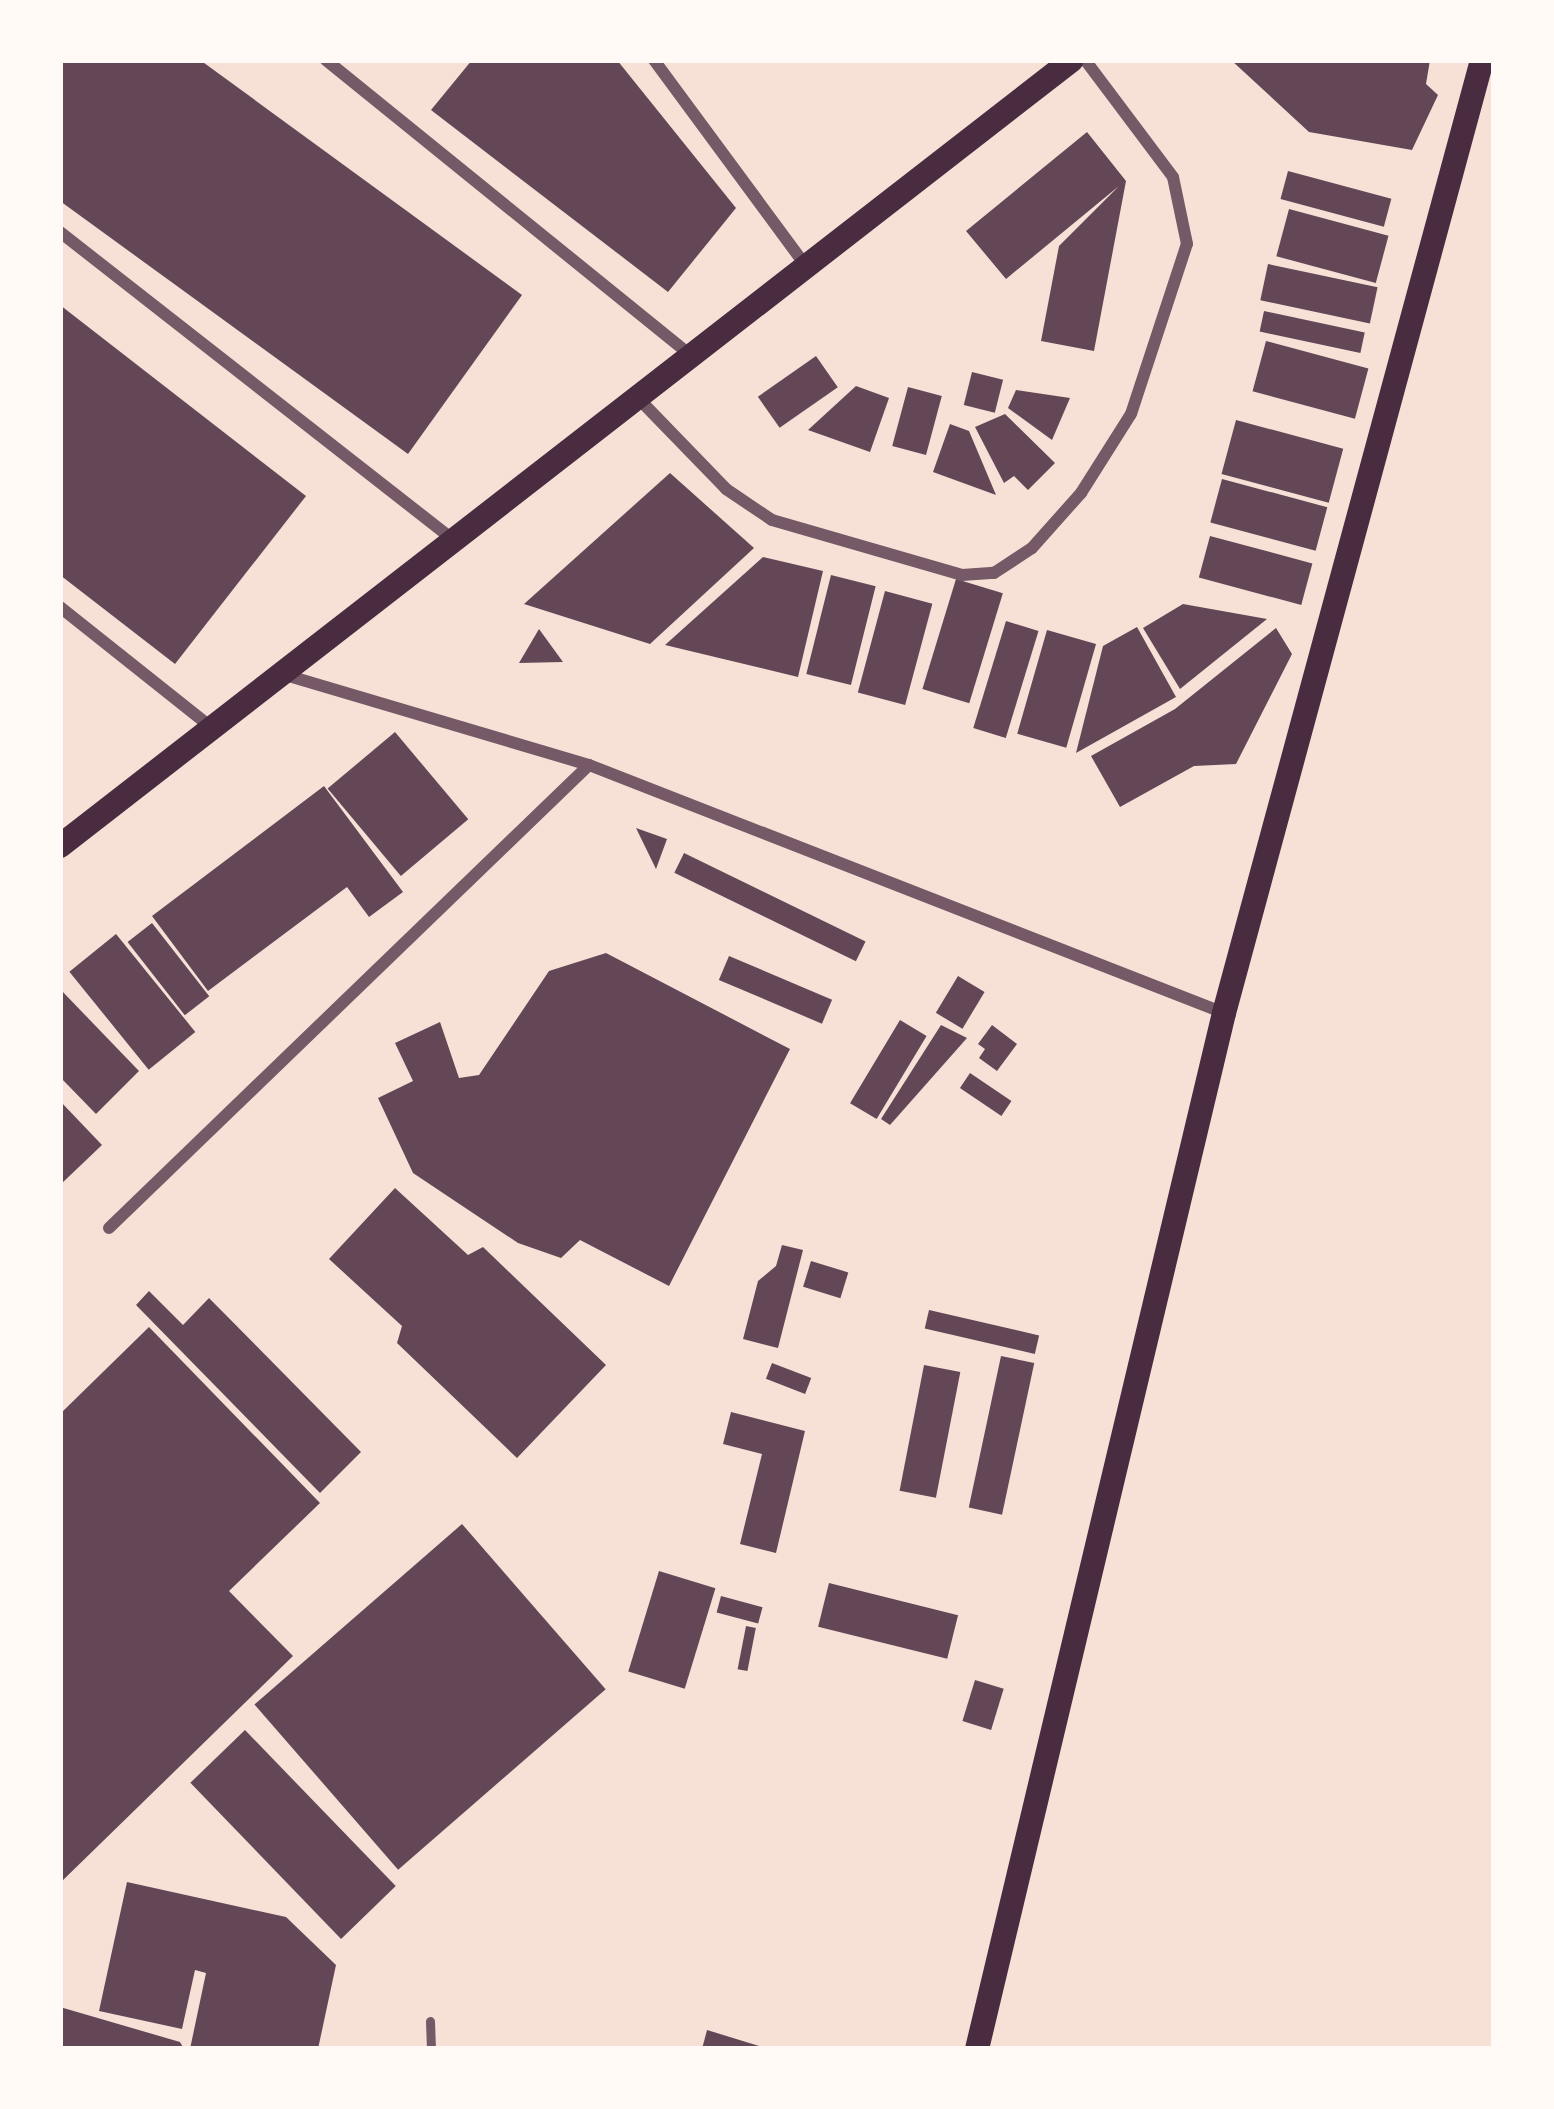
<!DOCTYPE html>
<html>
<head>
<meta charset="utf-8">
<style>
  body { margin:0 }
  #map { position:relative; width:1554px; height:2109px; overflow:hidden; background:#f7e1d7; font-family:Ubuntu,sans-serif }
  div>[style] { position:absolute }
  .building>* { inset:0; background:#644757; transform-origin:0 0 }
  .service>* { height:9px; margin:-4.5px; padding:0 4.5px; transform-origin:4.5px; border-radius:4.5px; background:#755966 }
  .minor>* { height:12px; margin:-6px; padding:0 6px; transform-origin:6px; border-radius:6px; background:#755966 }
  .secondary>* { height:24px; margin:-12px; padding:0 12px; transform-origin:12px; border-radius:12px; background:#4a2c40 }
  span { translate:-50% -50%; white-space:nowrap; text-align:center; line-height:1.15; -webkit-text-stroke:9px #fffaf5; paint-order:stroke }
  .frame { position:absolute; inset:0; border:63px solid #fffaf5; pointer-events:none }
</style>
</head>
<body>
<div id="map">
  <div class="building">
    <i style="clip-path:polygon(60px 60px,200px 60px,522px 295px,408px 454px,60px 201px)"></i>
    <i style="clip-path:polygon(472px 60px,617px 60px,736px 208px,668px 292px,431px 110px)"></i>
    <i style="clip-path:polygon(1231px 60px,1430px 60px,1426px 84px,1438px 95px,1412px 150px,1309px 132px)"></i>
    <i style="clip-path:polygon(1087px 132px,1126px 181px,1094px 351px,1041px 341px,1059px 246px,1119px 186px,1006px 279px,966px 231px)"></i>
    <i style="left:1288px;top:171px;width:107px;height:29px;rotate:15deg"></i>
    <i style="left:1289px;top:209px;width:103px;height:49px;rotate:15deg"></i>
    <i style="left:1268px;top:264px;width:112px;height:37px;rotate:12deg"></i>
    <i style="clip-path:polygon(60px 305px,306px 496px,175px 664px,60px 575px)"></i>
    <i style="left:1264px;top:311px;width:103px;height:21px;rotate:12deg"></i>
    <i style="left:1266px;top:341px;width:106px;height:52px;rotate:15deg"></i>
    <i style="left:816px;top:356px;width:38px;height:71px;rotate:55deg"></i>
    <i style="left:972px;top:372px;width:32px;height:34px;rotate:14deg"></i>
    <i style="clip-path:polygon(856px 386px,889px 398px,870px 452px,808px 430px)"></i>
    <i style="left:908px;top:387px;width:35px;height:61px;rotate:15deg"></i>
    <i style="clip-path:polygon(1016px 390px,1070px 398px,1052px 440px,1008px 408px)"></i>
    <i style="clip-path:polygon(1005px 414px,1055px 463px,1028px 490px,1014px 476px,1004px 483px,975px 427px)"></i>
    <i style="left:1236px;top:420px;width:111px;height:56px;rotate:15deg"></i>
    <i style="clip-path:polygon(950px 424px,969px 431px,996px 495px,933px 472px)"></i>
    <i style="clip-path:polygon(670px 473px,754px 548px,650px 644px,524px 604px)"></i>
    <i style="left:1222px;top:479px;width:109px;height:45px;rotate:15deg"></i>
    <i style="left:1210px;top:536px;width:106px;height:43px;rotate:15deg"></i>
    <i style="clip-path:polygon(763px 557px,823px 571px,798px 677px,665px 645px)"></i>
    <i style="left:831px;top:575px;width:46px;height:102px;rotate:14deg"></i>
    <i style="left:956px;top:579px;width:49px;height:115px;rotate:17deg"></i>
    <i style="left:885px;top:591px;width:49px;height:105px;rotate:15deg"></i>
    <i style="clip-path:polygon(1183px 604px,1267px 619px,1180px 689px,1143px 628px)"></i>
    <i style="left:1006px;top:621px;width:34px;height:112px;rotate:17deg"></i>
    <i style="clip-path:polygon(1137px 627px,1176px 697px,1076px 753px,1103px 646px)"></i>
    <i style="clip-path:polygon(1276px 628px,1292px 654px,1236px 764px,1194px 766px,1120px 807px,1091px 756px,1175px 709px)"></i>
    <i style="clip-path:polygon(539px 629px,563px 662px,519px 663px)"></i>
    <i style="left:1047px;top:630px;width:51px;height:108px;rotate:16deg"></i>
    <i style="left:395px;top:732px;width:114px;height:88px;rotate:50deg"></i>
    <i style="clip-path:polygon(324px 786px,403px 892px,369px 917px,347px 887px,208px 991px,152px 916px)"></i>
    <i style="clip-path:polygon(636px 828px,667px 839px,656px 869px)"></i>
    <i style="left:684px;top:853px;width:202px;height:22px;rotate:26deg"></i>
    <i style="left:152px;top:923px;width:93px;height:31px;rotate:52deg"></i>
    <i style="left:116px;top:934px;width:126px;height:60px;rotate:51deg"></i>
    <i style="clip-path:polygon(606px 953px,790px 1049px,669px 1286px,580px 1240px,561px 1258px,518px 1243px,413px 1173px,378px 1098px,413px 1081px,395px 1043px,440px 1022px,459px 1078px,479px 1075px,549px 971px)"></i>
    <i style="left:729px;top:956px;width:112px;height:26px;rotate:23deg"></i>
    <i style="left:958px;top:976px;width:31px;height:43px;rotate:31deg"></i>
    <i style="clip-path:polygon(60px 989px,139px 1071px,96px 1114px,60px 1077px)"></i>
    <i style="left:900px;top:1020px;width:31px;height:97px;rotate:31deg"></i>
    <i style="clip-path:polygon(941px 1025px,967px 1038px,890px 1125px,881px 1119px)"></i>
    <i style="clip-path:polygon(992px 1025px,1017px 1044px,997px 1071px,979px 1058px,985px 1049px,978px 1044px)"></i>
    <i style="left:970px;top:1073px;width:50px;height:18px;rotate:34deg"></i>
    <i style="clip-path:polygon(60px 1101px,102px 1145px,60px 1185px)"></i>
    <i style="clip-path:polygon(395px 1188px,468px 1255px,483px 1247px,606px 1365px,517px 1458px,397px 1343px,402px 1326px,329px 1259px)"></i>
    <i style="clip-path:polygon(782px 1245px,803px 1250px,778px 1348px,743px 1339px,758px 1281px,776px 1266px)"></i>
    <i style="left:811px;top:1261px;width:39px;height:27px;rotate:17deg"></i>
    <i style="clip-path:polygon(149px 1291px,183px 1325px,209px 1298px,361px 1452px,320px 1493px,136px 1305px)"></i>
    <i style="left:929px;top:1310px;width:113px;height:19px;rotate:13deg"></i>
    <i style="clip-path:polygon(149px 1327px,320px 1503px,229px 1591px,293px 1656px,60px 1883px,60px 1414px)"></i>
    <i style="left:1001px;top:1356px;width:34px;height:155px;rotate:12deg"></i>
    <i style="left:772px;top:1363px;width:42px;height:17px;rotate:21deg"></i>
    <i style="left:924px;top:1365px;width:37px;height:128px;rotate:11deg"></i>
    <i style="clip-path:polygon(731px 1412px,805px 1431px,776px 1553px,740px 1544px,762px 1454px,723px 1444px)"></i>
    <i style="left:462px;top:1524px;width:219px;height:275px;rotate:49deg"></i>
    <i style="left:659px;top:1571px;width:59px;height:105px;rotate:17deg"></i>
    <i style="left:829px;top:1583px;width:133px;height:45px;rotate:14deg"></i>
    <i style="left:721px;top:1596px;width:43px;height:17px;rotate:15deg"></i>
    <i style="left:746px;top:1626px;width:10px;height:44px;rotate:11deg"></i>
    <i style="left:975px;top:1680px;width:30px;height:43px;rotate:17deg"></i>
    <i style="left:245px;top:1730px;width:217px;height:76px;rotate:46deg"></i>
    <i style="clip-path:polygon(127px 1882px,286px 1917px,336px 1965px,318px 2049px,190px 2049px,206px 1973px,195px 1970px,182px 2029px,99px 2011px)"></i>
    <i style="clip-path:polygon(60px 2007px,180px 2042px,184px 2049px,60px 2049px)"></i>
    <i style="clip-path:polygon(707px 2030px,766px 2048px,766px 2049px,702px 2049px)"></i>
  </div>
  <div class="service">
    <i style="left:430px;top:2021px;width:28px;rotate:88deg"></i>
  </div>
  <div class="minor">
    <i style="left:326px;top:60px;width:469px;rotate:39deg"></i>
    <i style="left:654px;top:60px;width:256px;rotate:53.6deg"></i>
    <i style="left:60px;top:232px;width:503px;rotate:38.05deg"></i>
    <i style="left:637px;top:397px;width:128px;rotate:45.9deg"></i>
    <i style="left:726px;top:489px;width:55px;rotate:34deg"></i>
    <i style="left:772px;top:520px;width:198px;rotate:16.1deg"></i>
    <i style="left:962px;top:575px;width:32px;rotate:-4deg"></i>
    <i style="left:994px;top:573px;width:45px;rotate:-33.3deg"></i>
    <i style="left:1032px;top:548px;width:74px;rotate:-48.3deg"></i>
    <i style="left:1081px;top:493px;width:93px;rotate:-57.7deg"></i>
    <i style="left:1131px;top:414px;width:179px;rotate:-71.8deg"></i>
    <i style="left:1187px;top:244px;width:68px;rotate:-101.8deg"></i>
    <i style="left:1173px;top:177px;width:146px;rotate:-126.9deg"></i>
    <i style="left:60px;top:607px;width:194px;rotate:38.5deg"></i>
    <i style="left:282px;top:674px;width:320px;rotate:16.5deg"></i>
    <i style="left:589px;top:765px;width:682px;rotate:21.33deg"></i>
    <i style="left:109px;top:1228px;width:667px;rotate:-43.97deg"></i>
  </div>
  <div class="secondary">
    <i style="left:60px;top:846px;width:1281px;rotate:-37.84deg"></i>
    <i style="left:977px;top:2049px;width:1065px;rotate:-76.59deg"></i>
    <i style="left:1224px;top:1013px;width:987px;rotate:-74.85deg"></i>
  </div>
  <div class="frame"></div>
</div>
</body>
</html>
